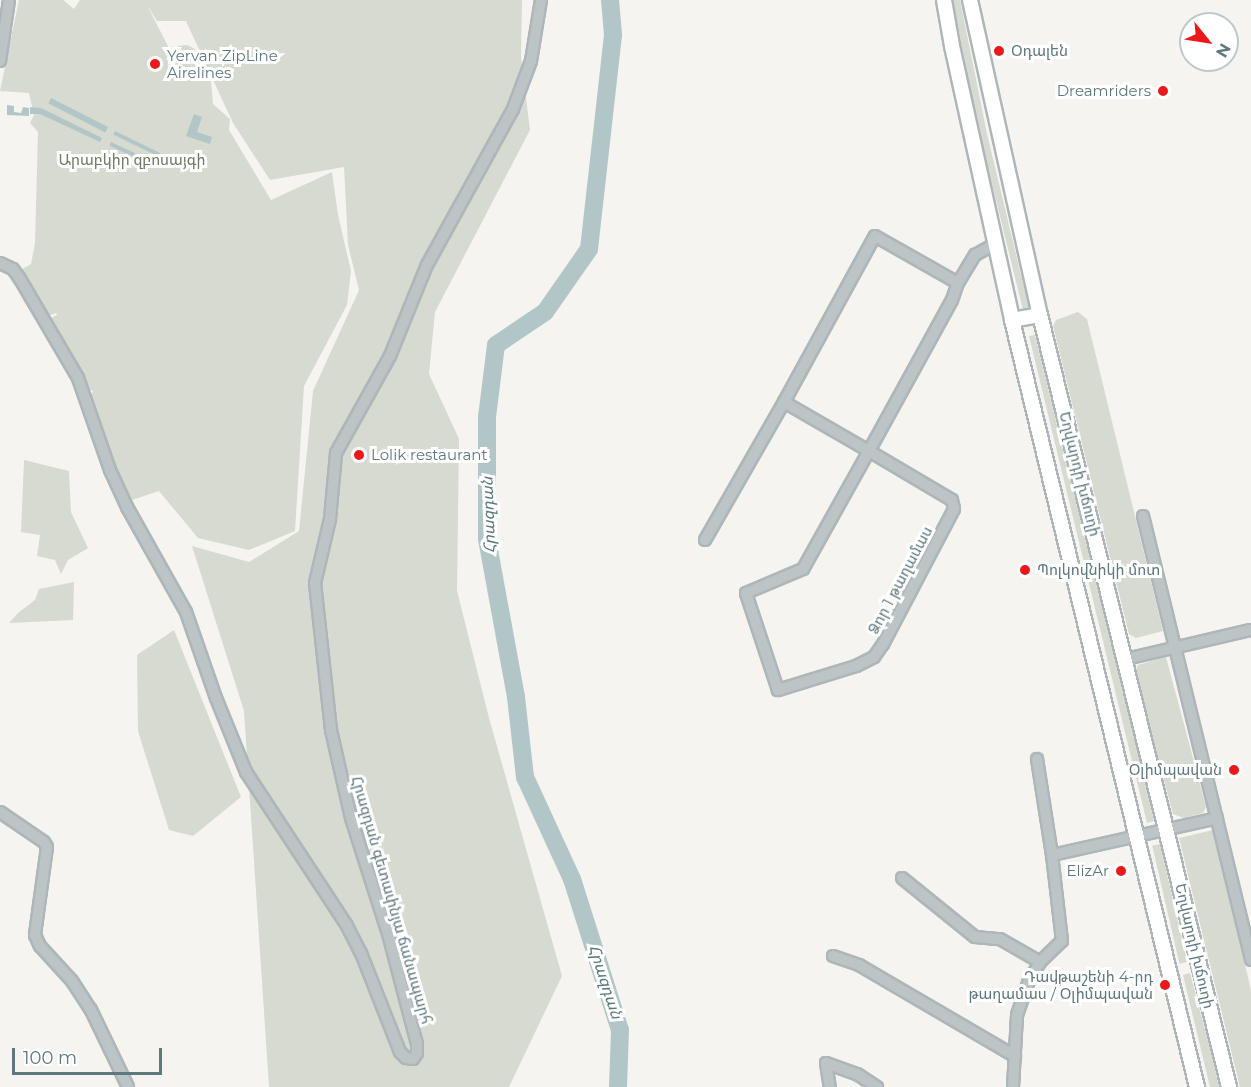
<!DOCTYPE html>
<html>
<head>
<meta charset="utf-8">
<style>
  body { margin:0 }
  #map { position:relative; width:1251px; height:1087px; overflow:hidden; background:#f5f4f1; font-family:Montserrat,"Noto Sans Armenian",sans-serif }
  div>[style] { position:absolute }
  .green>* { inset:0; background:#d6dad0; transform-origin:0 0 }
  .water>* { inset:0; background:#b3c6c7; transform-origin:0 0 }
  .river>* { height:18px; margin:-9px; padding:0 9px; transform-origin:9px; border-radius:9px; background:#b3c6c7 }
  .roads { filter:drop-shadow(2px 0 #aeb6b8) drop-shadow(-2px 0 #aeb6b8) drop-shadow(0 2px #aeb6b8) drop-shadow(0 -2px #aeb6b8) }
  .minor>* { height:10px; margin:-5px; padding:0 5px; transform-origin:5px; border-radius:5px; background:#bdc4c6 }
  .major>* { height:14px; margin:-7px; padding:0 7px; transform-origin:7px; border-radius:7px; background:#fff }
  .dots>* { width:16px; height:16px; translate:-50% -50%; box-sizing:border-box; border:3px solid #fff; border-radius:50% }
  span { translate:-50% -50%; white-space:nowrap; text-align:center; line-height:1.15; -webkit-text-stroke:6px #fff; paint-order:stroke }
  .poi-label { font-size:15px; color:#5e787e }
  .left { translate:0 -50%; text-align:left }
  .right { translate:-100% -50%; text-align:right }
  .park-label { font-size:15px; color:#6c7b61 }
  .street-label { font-size:15px; color:#5e787e }
  .water-label { font-size:16px; color:#59797a; font-style:italic }
  .north { position:absolute; left:1179px; top:12px; width:60px; height:60px; box-sizing:border-box; background:#fff; border:2px solid #bfc9cb; border-radius:50%; rotate:120deg; font-size:16px; font-weight:700; line-height:24px; text-align:center; color:#5e787e }
  .north::after { content:''; display:block; margin:auto; width:21px; height:27px; background:#ec191a; clip-path:polygon(50% 0,100% 100%,50% 72%,0 100%) }
  .scale { position:absolute; left:12px; top:1048px; width:150px; height:27px; box-sizing:border-box; border:3px solid #5e787e; border-top:0; padding-left:8px; font-size:18px; line-height:21px; white-space:nowrap; color:#5e787e; -webkit-text-stroke:4px #fff; paint-order:stroke }
</style>
</head>
<body>
<div id="map">
  <div class="green">
    <i style="clip-path:polygon(19px 0,63px 0,74px 9px,80px 0,522px 0,521px 57px,530px 130px,435px 312px,429px 374px,459px 439px,457px 591px,489px 718px,562px 976px,509px 1087px,269px 1087px,244px 711px,192px 546px,249px 562px,299px 531px,313px 391px,359px 290px,348px 245px,344px 167px,270px 180px,233px 123px,186px 21px,157px 21px,147px 5px,172px 54px,178px 46px,187px 45px,195px 49px,211px 81px,213px 104px,230px 119px,229px 130px,271px 200px,332px 172px,338px 215px,351px 271px,347px 305px,304px 386px,295px 531px,249px 550px,198px 538px,159px 491px,129px 501px,113px 467px,88px 395px,93px 392px,92px 390px,86px 391px,51px 318px,57px 315px,56px 313px,47px 316px,19px 271px,31px 264px,35px 243px,38px 132px,30px 123px,34px 115px,29px 93px,0 91px)"></i>
    <i style="clip-path:polygon(952px 0,960px 0,987px 134px,1029px 308px,1023px 310px,980px 135px)"></i>
    <i style="clip-path:polygon(1078px 312px,1087px 319px,1163px 631px,1136px 638px,1129px 634px,1053px 326px,1056px 320px)"></i>
    <i style="clip-path:polygon(1035px 335px,1137px 749px,1154px 821px,1147px 823px,1029px 336px)"></i>
    <i style="clip-path:polygon(24px 460px,69px 471px,71px 512px,88px 548px,68px 560px,61px 574px,55px 560px,37px 556px,40px 535px,21px 532px)"></i>
    <i style="clip-path:polygon(74px 582px,73px 620px,9px 623px,18px 613px,35px 600px,39px 589px)"></i>
    <i style="clip-path:polygon(174px 630px,241px 797px,193px 836px,169px 830px,138px 731px,137px 655px)"></i>
    <i style="clip-path:polygon(1166px 657px,1206px 807px,1203px 813px,1184px 818px,1173px 814px,1135px 672px,1138px 665px)"></i>
    <i style="clip-path:polygon(1213px 830px,1251px 990px,1251px 1087px,1240px 1087px,1179px 838px)"></i>
    <i style="left:1160px;top:844px;width:121px;height:8px;rotate:77deg"></i>
    <i style="clip-path:polygon(1190px 973px,1212px 1056px,1219px 1087px,1210px 1087px,1183px 975px)"></i>
  </div>
  <div class="water">
    <i style="left:51px;top:98px;width:64px;height:6px;rotate:27deg"></i>
    <i style="clip-path:polygon(7px 105px,14px 106px,14px 112px,21px 113px,23px 107px,29px 108px,29px 116px,7px 115px)"></i>
    <i style="clip-path:polygon(30px 107px,41px 108px,102px 138px,100px 142px,40px 114px,30px 114px)"></i>
    <i style="clip-path:polygon(194px 114px,202px 117px,197px 132px,212px 137px,210px 144px,186px 136px)"></i>
    <i style="left:115px;top:131px;width:53px;height:4px;rotate:26deg"></i>
    <i style="left:111px;top:142px;width:52px;height:4px;rotate:25deg"></i>
  </div>
  <div class="river">
    <i style="left:610px;top:0;width:35px;rotate:85deg"></i>
    <i style="left:613px;top:35px;width:215px;rotate:96.4deg"></i>
    <i style="left:589px;top:249px;width:77px;rotate:124.9deg"></i>
    <i style="left:545px;top:312px;width:59px;rotate:146deg"></i>
    <i style="left:496px;top:345px;width:73px;rotate:97.1deg"></i>
    <i style="left:487px;top:417px;width:122px;rotate:90deg"></i>
    <i style="left:487px;top:539px;width:161px;rotate:79.6deg"></i>
    <i style="left:516px;top:697px;width:81px;rotate:83.6deg"></i>
    <i style="left:525px;top:777px;width:112px;rotate:65.3deg"></i>
    <i style="left:572px;top:879px;width:158px;rotate:72.4deg"></i>
    <i style="left:620px;top:1030px;width:57px;rotate:92deg"></i>
  </div>
  <div class="roads">
    <div class="minor">
      <i style="left:0;top:61px;width:62px;rotate:-81.6deg"></i>
      <i style="left:0;top:263px;width:14px;rotate:25deg"></i>
      <i style="left:13px;top:269px;width:12px;rotate:55deg"></i>
      <i style="left:20px;top:279px;width:115px;rotate:59.6deg"></i>
      <i style="left:78px;top:378px;width:97px;rotate:70.8deg"></i>
      <i style="left:110px;top:470px;width:41px;rotate:65.3deg"></i>
      <i style="left:127px;top:507px;width:120px;rotate:60.7deg"></i>
      <i style="left:186px;top:612px;width:91px;rotate:70.8deg"></i>
      <i style="left:216px;top:698px;width:80px;rotate:67.9deg"></i>
      <i style="left:246px;top:772px;width:184px;rotate:56.7deg"></i>
      <i style="left:347px;top:926px;width:30px;rotate:63deg"></i>
      <i style="left:361px;top:953px;width:106px;rotate:68.5deg"></i>
      <i style="left:400px;top:1052px;width:8px;rotate:45deg"></i>
      <i style="left:406px;top:1058px;width:7px;rotate:8deg"></i>
      <i style="left:413px;top:1059px;width:7px;rotate:-56deg"></i>
      <i style="left:417px;top:1053px;width:9px;rotate:-90deg"></i>
      <i style="left:417px;top:1044px;width:111px;rotate:-104.7deg"></i>
      <i style="left:389px;top:937px;width:125px;rotate:-107.7deg"></i>
      <i style="left:351px;top:818px;width:90px;rotate:-102.8deg"></i>
      <i style="left:331px;top:730px;width:148px;rotate:-96.2deg"></i>
      <i style="left:315px;top:583px;width:66px;rotate:-76.8deg"></i>
      <i style="left:330px;top:519px;width:66px;rotate:-84.8deg"></i>
      <i style="left:336px;top:453px;width:111px;rotate:-60.9deg"></i>
      <i style="left:390px;top:356px;width:98px;rotate:-67.9deg"></i>
      <i style="left:427px;top:265px;width:178px;rotate:-61.1deg"></i>
      <i style="left:513px;top:109px;width:51px;rotate:-69.4deg"></i>
      <i style="left:531px;top:61px;width:62px;rotate:-80.7deg"></i>
      <i style="left:784px;top:402px;width:189px;rotate:-61.3deg"></i>
      <i style="left:875px;top:236px;width:95px;rotate:29.5deg"></i>
      <i style="left:1143px;top:516px;width:457px;rotate:76.3deg"></i>
      <i style="left:705px;top:540px;width:159px;rotate:-60.2deg"></i>
      <i style="left:784px;top:402px;width:98px;rotate:30deg"></i>
      <i style="left:869px;top:451px;width:96px;rotate:30.6deg"></i>
      <i style="left:952px;top:500px;width:9px;rotate:77deg"></i>
      <i style="left:954px;top:509px;width:153px;rotate:117.7deg"></i>
      <i style="left:883px;top:644px;width:16px;rotate:125deg"></i>
      <i style="left:874px;top:657px;width:20px;rotate:153deg"></i>
      <i style="left:856px;top:666px;width:82px;rotate:162.9deg"></i>
      <i style="left:778px;top:690px;width:102px;rotate:-108.3deg"></i>
      <i style="left:746px;top:593px;width:62px;rotate:-22.8deg"></i>
      <i style="left:803px;top:569px;width:135px;rotate:-60.8deg"></i>
      <i style="left:869px;top:451px;width:172px;rotate:-61.2deg"></i>
      <i style="left:952px;top:300px;width:18px;rotate:-71deg"></i>
      <i style="left:958px;top:283px;width:33px;rotate:-59deg"></i>
      <i style="left:975px;top:255px;width:23px;rotate:-29deg"></i>
      <i style="left:1126px;top:659px;width:128px;rotate:-13.1deg"></i>
      <i style="left:1037px;top:759px;width:97px;rotate:81.1deg"></i>
      <i style="left:0;top:812px;width:53px;rotate:34.3deg"></i>
      <i style="left:44px;top:842px;width:6px;rotate:59deg"></i>
      <i style="left:47px;top:847px;width:89px;rotate:97.8deg"></i>
      <i style="left:35px;top:935px;width:12px;rotate:66deg"></i>
      <i style="left:40px;top:946px;width:47px;rotate:47.6deg"></i>
      <i style="left:72px;top:981px;width:35px;rotate:57deg"></i>
      <i style="left:91px;top:1010px;width:85px;rotate:64.3deg"></i>
      <i style="left:902px;top:878px;width:94px;rotate:38.9deg"></i>
      <i style="left:975px;top:937px;width:25px;rotate:5deg"></i>
      <i style="left:1000px;top:939px;width:46px;rotate:29.9deg"></i>
      <i style="left:833px;top:956px;width:28px;rotate:19deg"></i>
      <i style="left:859px;top:965px;width:181px;rotate:30.3deg"></i>
      <i style="left:826px;top:1063px;width:33px;rotate:20deg"></i>
      <i style="left:857px;top:1074px;width:24px;rotate:33deg"></i>
      <i style="left:826px;top:1063px;width:24px;rotate:81deg"></i>
      <i style="left:1013px;top:1087px;width:72px;rotate:-86.8deg"></i>
      <i style="left:1017px;top:1015px;width:34px;rotate:-71deg"></i>
      <i style="left:1028px;top:983px;width:24px;rotate:-60deg"></i>
      <i style="left:1040px;top:962px;width:30px;rotate:-44deg"></i>
      <i style="left:1062px;top:941px;width:87px;rotate:-96.6deg"></i>
      <i style="left:1052px;top:855px;width:169px;rotate:-12.6deg"></i>
    </div>
    <div class="major">
      <i style="left:944px;top:0;width:47px;rotate:80.1deg"></i>
      <i style="left:952px;top:46px;width:280px;rotate:77.6deg"></i>
      <i style="left:1012px;top:320px;width:789px;rotate:76.44deg"></i>
      <i style="left:970px;top:0;width:323px;rotate:77.5deg"></i>
      <i style="left:1040px;top:315px;width:795px;rotate:76.24deg"></i>
      <i style="left:1012px;top:320px;width:28px;rotate:-10deg"></i>
    </div>
  </div>
  <div class="dots">
    <i style="left:999px;top:51px;background:#ec191a"></i>
    <i style="left:155px;top:64px;background:#ec191a"></i>
    <i style="left:1163px;top:91px;background:#ec191a"></i>
    <i style="left:359px;top:455px;background:#ec191a"></i>
    <i style="left:1025px;top:570px;background:#ec191a"></i>
    <i style="left:1234px;top:770px;background:#ec191a"></i>
    <i style="left:1121px;top:871px;background:#ec191a"></i>
    <i style="left:1165px;top:985px;background:#ec191a"></i>
  </div>
  <div class="poi-label">
    <span class="left" style="left:1011px;top:51px">Օդալեն</span>
    <span class="left" style="left:167px;top:64px">Yervan ZipLine<br>Airelines</span>
    <span class="right" style="left:1151px;top:91px">Dreamriders</span>
    <span class="left" style="left:371px;top:455px">Lolik restaurant</span>
    <span class="left" style="left:1037px;top:570px">Պոլկովնիկի մոտ</span>
    <span class="right" style="left:1222px;top:770px">Օլիմպավան</span>
    <span class="right" style="left:1109px;top:871px">ElizAr</span>
    <span class="right" style="left:1153px;top:985px">Դավթաշենի 4-րդ<br>թաղամաս / Օլիմպավան</span>
  </div>
  <div class="park-label">
    <span style="left:132px;top:160px">Արաբկիր զբոսայգի</span>
  </div>
  <div class="street-label">
    <span style="left:1080px;top:474px;rotate:76deg">Եղվարդի խճուղի</span>
    <span style="left:900px;top:580px;rotate:-62deg">Ձոր 1 թաղամաս</span>
    <span style="left:392px;top:900px;rotate:74deg">Հրազդան գետափնյա ճանապարհ</span>
    <span style="left:1195px;top:946px;rotate:77deg">Եղվարդի խճուղի</span>
  </div>
  <div class="water-label">
    <span style="left:489px;top:515px;rotate:-92deg">Հրազդան</span>
    <span style="left:605px;top:982px;rotate:72deg">Հրազդան</span>
  </div>
  <div class="north">N</div>
  <div class="scale">100 m</div>
</div>
</body>
</html>
